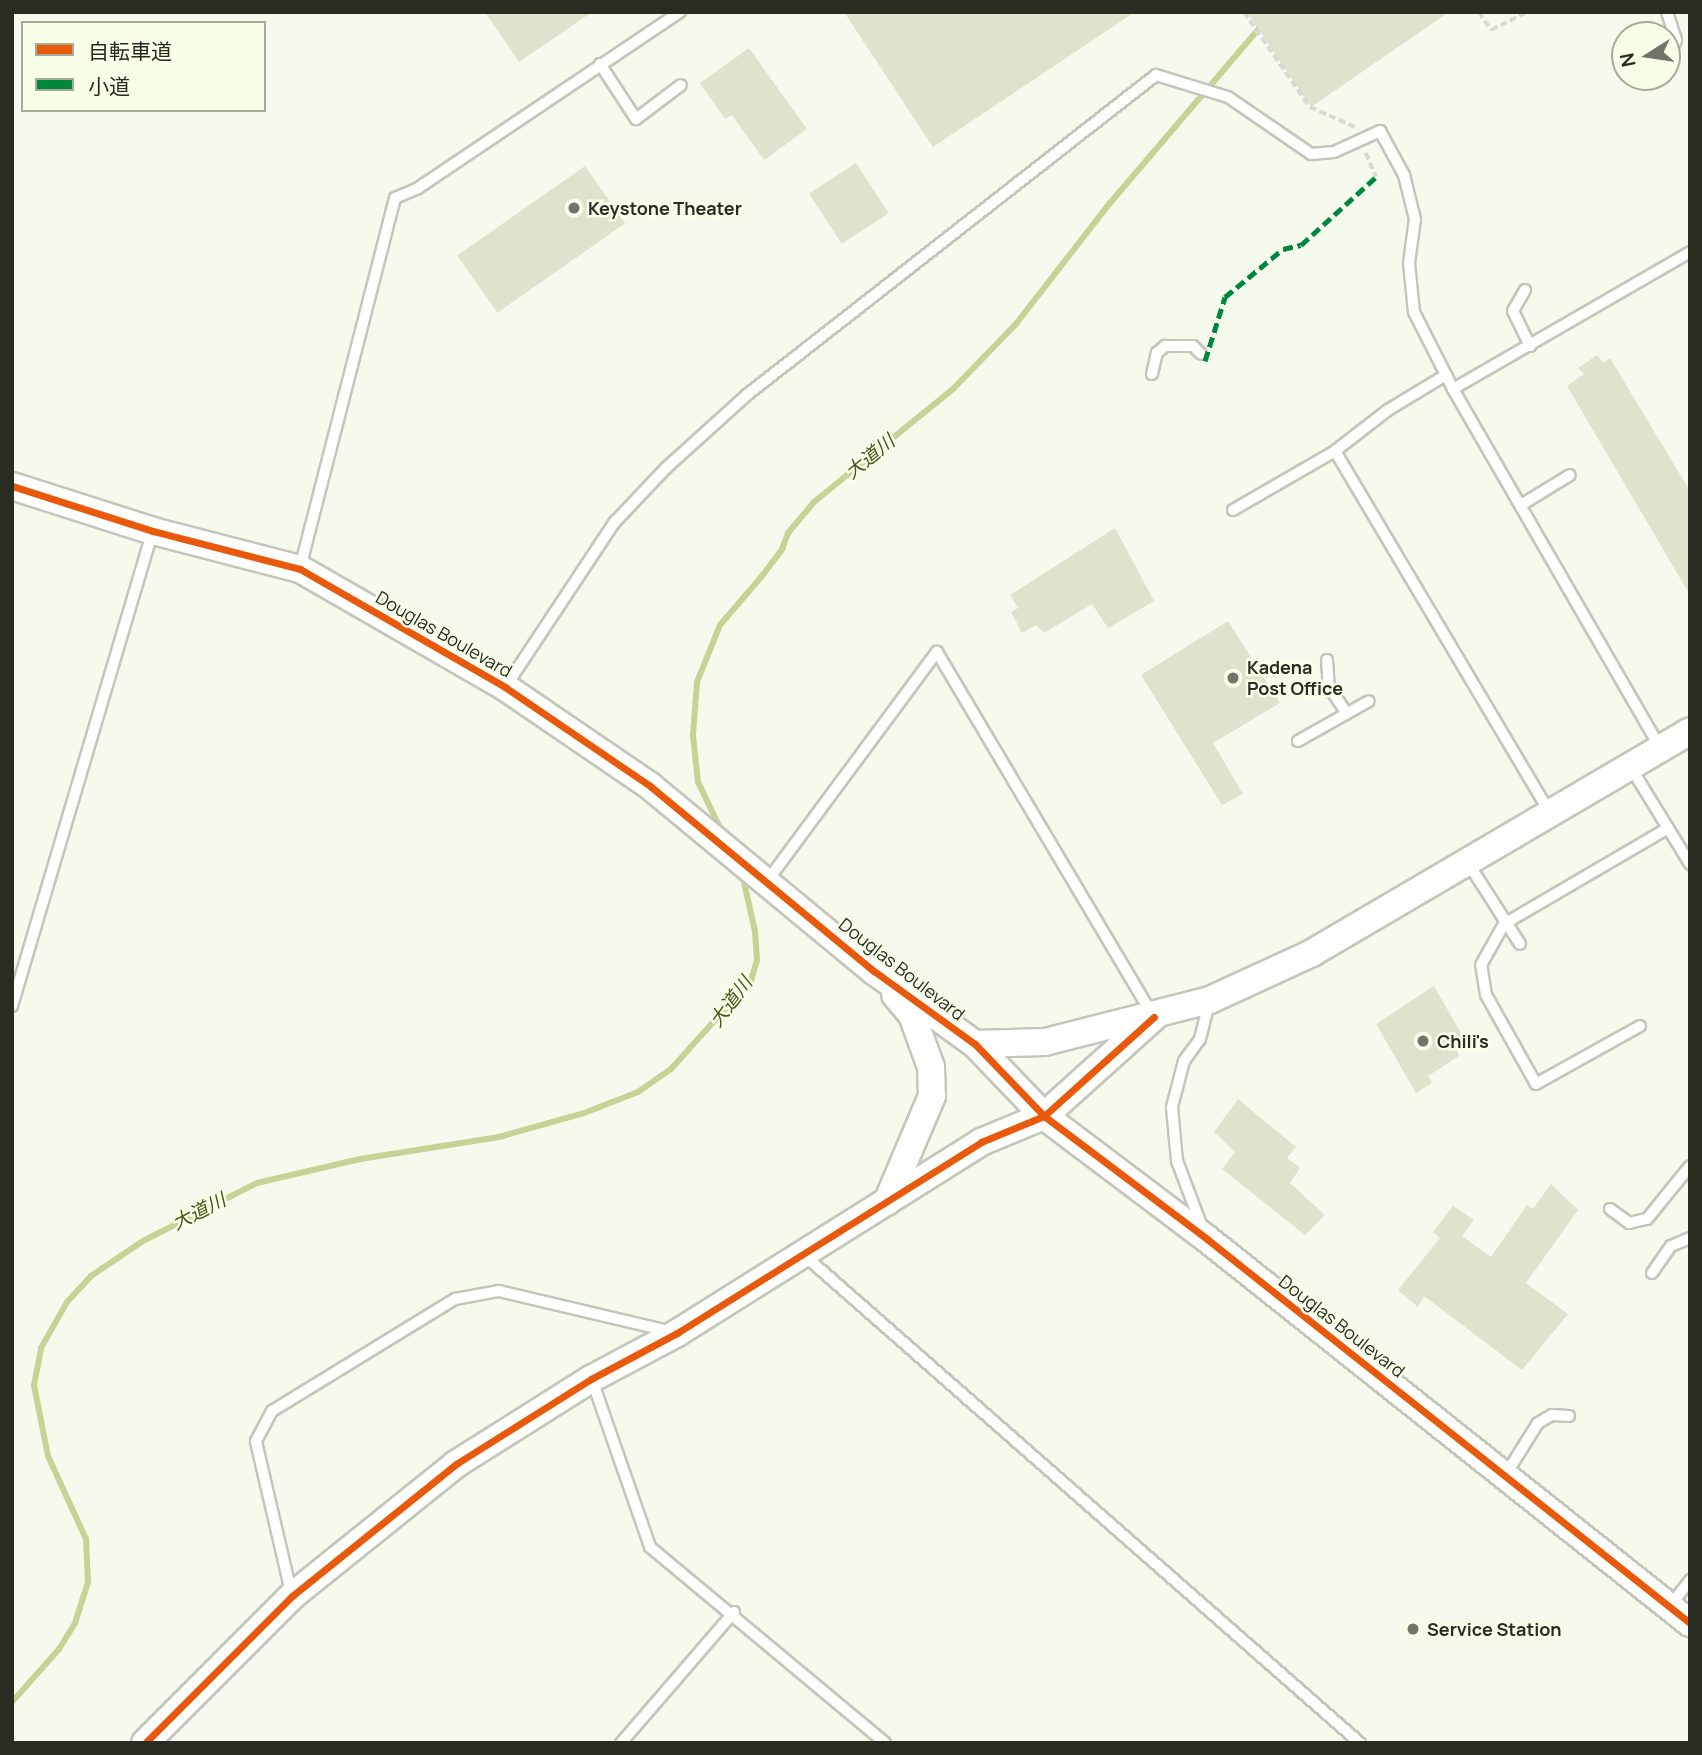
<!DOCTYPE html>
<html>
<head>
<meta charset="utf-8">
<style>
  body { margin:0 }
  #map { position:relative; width:1702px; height:1755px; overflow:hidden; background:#f6faed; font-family:Manrope,"Noto Sans JP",sans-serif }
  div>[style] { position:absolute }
  .stream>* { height:6px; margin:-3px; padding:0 3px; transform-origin:3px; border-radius:3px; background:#c4d496 }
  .building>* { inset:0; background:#dde3cd; transform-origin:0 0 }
  .path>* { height:3.5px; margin-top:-1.75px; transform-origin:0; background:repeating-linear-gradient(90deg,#d7d9d4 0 7px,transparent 0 10.5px) }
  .roads { filter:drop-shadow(2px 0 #c2c6bb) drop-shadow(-2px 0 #c2c6bb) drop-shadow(0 2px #c2c6bb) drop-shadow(0 -2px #c2c6bb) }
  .lane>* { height:10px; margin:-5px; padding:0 5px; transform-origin:5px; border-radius:5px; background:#fefefc }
  .secondary>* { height:26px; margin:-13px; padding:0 13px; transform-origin:13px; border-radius:13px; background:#fefefc }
  .quiet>* { height:5px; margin-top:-2.5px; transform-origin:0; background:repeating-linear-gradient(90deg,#00873e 0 10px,transparent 0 15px) }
  .cycleway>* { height:7px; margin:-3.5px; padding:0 3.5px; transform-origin:3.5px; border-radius:3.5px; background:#e8590c }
  .dots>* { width:19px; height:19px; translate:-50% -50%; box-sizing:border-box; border:4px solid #f7ffe8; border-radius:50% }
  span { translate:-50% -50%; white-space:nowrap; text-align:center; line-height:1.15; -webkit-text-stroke:5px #f7ffe8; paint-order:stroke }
  .poi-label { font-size:18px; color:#292c21; font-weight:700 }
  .left { translate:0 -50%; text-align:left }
  .street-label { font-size:18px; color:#292c21 }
  .water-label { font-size:19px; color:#48561b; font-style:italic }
  .frame { position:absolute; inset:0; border:14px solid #292c21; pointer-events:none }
  .legend { position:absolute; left:21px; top:21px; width:245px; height:91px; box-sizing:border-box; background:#f7ffe8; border:2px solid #a5ab98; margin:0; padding:9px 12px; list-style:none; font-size:21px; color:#292c21 }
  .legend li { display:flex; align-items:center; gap:14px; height:35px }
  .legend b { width:35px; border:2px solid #a5ab98 }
  .north { position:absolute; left:1611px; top:21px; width:70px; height:70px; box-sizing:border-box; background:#f7ffe8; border:2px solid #a5ab98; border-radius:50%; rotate:258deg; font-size:19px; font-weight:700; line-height:28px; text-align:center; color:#292c21 }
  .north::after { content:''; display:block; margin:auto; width:24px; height:32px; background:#717468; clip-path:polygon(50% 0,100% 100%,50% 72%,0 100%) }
</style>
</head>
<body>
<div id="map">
  <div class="stream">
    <i style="left:722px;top:832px;width:55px;rotate:-115.6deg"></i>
    <i style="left:698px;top:782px;width:47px;rotate:-96.1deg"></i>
    <i style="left:693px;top:735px;width:53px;rotate:-85.7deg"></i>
    <i style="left:697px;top:682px;width:61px;rotate:-68deg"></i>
    <i style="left:720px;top:625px;width:65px;rotate:-49.4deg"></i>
    <i style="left:762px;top:576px;width:34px;rotate:-53deg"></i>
    <i style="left:782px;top:549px;width:17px;rotate:-69deg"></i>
    <i style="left:788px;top:533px;width:40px;rotate:-50deg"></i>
    <i style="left:814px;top:502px;width:179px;rotate:-39.1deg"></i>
    <i style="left:953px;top:389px;width:91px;rotate:-45.9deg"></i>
    <i style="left:1016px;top:324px;width:153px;rotate:-52.2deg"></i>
    <i style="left:1110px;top:203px;width:235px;rotate:-49.5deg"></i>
    <i style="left:12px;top:1702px;width:71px;rotate:-48.4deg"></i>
    <i style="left:59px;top:1649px;width:31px;rotate:-58deg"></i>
    <i style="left:75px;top:1623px;width:43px;rotate:-72.4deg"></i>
    <i style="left:88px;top:1582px;width:43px;rotate:-92.7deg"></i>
    <i style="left:86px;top:1539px;width:91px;rotate:-114.6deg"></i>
    <i style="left:48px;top:1456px;width:72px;rotate:-101.2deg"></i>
    <i style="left:34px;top:1385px;width:38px;rotate:-79deg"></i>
    <i style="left:41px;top:1348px;width:53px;rotate:-60.5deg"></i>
    <i style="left:67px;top:1302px;width:35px;rotate:-47deg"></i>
    <i style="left:91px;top:1276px;width:63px;rotate:-33.9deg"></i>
    <i style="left:143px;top:1241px;width:128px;rotate:-27deg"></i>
    <i style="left:257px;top:1183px;width:106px;rotate:-13.1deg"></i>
    <i style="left:360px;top:1159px;width:141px;rotate:-9deg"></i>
    <i style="left:499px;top:1137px;width:88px;rotate:-15.8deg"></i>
    <i style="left:584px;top:1113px;width:58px;rotate:-21.3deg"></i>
    <i style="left:638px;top:1092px;width:40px;rotate:-34.9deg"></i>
    <i style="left:671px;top:1069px;width:120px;rotate:-48deg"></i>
    <i style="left:751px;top:980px;width:21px;rotate:-73deg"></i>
    <i style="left:757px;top:960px;width:29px;rotate:-94deg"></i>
    <i style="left:755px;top:931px;width:58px;rotate:-102.8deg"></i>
  </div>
  <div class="building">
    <i style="clip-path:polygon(485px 12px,592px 12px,519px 62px)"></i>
    <i style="clip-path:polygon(844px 12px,1135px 12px,933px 147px)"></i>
    <i style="clip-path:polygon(1247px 12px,1449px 12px,1311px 107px)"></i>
    <i style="clip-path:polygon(749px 48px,807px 129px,764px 160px,732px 115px,725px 119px,700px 83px)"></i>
    <i style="left:856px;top:163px;width:60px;height:56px;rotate:57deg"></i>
    <i style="left:585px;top:166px;width:70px;height:156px;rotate:55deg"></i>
    <i style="clip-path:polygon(1597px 355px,1604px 363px,1610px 358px,1690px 491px,1690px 595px,1567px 386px,1584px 374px,1578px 368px)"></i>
    <i style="clip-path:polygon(1115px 528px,1154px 601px,1108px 628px,1092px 604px,1044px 633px,1036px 625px,1022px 633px,1011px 612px,1018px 608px,1010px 595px)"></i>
    <i style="clip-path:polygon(1228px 621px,1280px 703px,1213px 743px,1243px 794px,1222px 805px,1141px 675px)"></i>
    <i style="clip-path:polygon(1434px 986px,1464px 1038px,1455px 1044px,1459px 1056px,1428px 1076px,1432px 1083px,1416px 1093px,1376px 1024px)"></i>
    <i style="clip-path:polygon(1238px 1099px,1296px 1147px,1287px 1158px,1300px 1168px,1290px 1183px,1325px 1215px,1305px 1235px,1222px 1169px,1235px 1152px,1214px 1132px)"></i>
    <i style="clip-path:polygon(1551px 1184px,1578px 1210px,1526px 1283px,1568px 1314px,1522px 1370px,1424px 1296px,1418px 1307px,1398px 1290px,1440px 1238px,1433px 1232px,1453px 1206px,1474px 1220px,1462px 1236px,1491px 1257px,1527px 1205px,1533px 1209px)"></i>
  </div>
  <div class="path">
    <i style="left:1244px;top:12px;width:116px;rotate:55.2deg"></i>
    <i style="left:1310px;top:107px;width:49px;rotate:24deg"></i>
    <i style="left:1479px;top:12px;width:22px;rotate:56deg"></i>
    <i style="left:1491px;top:30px;width:40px;rotate:-26.6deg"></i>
    <i style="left:1366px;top:153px;width:26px;rotate:67deg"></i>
  </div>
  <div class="roads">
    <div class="lane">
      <i style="left:1667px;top:12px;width:29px;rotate:72deg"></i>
      <i style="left:1676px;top:40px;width:23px;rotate:113deg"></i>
      <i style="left:600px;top:64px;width:66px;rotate:56.8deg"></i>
      <i style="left:636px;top:119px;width:56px;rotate:-37.1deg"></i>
      <i style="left:1525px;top:290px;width:24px;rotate:120deg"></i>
      <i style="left:1513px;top:311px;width:39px;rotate:64deg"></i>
      <i style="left:1152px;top:374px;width:22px;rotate:-77deg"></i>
      <i style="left:1157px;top:353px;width:11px;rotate:-41deg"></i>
      <i style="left:1165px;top:346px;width:28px"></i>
      <i style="left:1193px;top:346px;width:11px;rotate:45deg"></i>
      <i style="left:1453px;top:389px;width:274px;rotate:-30deg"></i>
      <i style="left:1335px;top:451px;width:417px;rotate:59.3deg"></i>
      <i style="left:1521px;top:505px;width:57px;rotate:-31.5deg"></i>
      <i style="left:1233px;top:510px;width:118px;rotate:-30deg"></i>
      <i style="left:1335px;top:451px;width:67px;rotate:-37.7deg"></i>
      <i style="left:1388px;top:410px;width:68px;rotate:-31.1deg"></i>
      <i style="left:300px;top:568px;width:382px;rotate:-75.6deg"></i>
      <i style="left:395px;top:198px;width:25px;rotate:-23deg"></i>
      <i style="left:418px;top:188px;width:316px;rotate:-33.9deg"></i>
      <i style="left:1327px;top:660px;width:27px;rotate:86deg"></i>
      <i style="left:1329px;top:687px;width:32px;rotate:56deg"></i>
      <i style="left:506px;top:686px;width:196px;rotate:-56.5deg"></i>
      <i style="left:614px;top:523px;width:76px;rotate:-46.6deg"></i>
      <i style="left:666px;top:468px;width:110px;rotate:-42.1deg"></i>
      <i style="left:748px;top:394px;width:518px;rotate:-38.02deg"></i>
      <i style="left:1156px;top:75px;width:75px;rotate:17deg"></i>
      <i style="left:1228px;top:97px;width:101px;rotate:34.5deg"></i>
      <i style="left:1311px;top:154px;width:23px;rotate:-5deg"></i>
      <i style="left:1334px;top:152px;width:51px;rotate:-24.5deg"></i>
      <i style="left:1380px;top:131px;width:50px;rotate:61.4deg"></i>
      <i style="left:1404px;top:175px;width:45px;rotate:76deg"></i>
      <i style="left:1415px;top:219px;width:44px;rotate:97.8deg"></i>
      <i style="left:1409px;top:263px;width:49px;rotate:84.2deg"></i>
      <i style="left:1414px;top:312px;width:86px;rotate:63.1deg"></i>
      <i style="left:1453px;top:389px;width:414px;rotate:60deg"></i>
      <i style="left:1298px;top:741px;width:81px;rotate:-29.4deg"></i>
      <i style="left:1631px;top:768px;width:113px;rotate:58.4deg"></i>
      <i style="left:1468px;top:863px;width:96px;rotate:57.3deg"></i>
      <i style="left:768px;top:880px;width:284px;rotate:-53.5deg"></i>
      <i style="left:937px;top:652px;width:419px;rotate:59.3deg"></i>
      <i style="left:12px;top:1006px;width:492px;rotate:-73.5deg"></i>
      <i style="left:1640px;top:1026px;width:119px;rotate:150.9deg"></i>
      <i style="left:1536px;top:1084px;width:102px;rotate:-119.3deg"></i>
      <i style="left:1486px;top:995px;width:30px;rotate:-99deg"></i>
      <i style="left:1481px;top:965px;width:47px;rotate:-60.7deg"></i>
      <i style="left:1504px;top:924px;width:190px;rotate:-30.3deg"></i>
      <i style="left:1610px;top:1209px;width:24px;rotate:36deg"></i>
      <i style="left:1629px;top:1223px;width:18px;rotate:-13deg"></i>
      <i style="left:1647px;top:1219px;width:68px;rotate:-50.9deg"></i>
      <i style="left:1202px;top:1227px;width:71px;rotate:-110.7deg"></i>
      <i style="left:1177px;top:1161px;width:54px;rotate:-95.3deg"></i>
      <i style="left:1172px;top:1107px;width:48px;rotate:-75.4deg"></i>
      <i style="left:1184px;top:1061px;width:27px;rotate:-54deg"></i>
      <i style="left:1200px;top:1039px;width:36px;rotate:-76deg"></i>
      <i style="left:805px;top:1256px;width:738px;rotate:41.27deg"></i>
      <i style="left:1652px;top:1273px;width:33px;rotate:-55deg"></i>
      <i style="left:1671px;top:1246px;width:21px;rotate:-23deg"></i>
      <i style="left:592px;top:1380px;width:177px;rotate:70.8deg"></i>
      <i style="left:650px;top:1547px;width:306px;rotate:39.8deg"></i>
      <i style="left:1506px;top:1474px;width:60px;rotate:-57.9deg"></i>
      <i style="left:1538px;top:1423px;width:16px;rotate:-30deg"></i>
      <i style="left:1552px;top:1415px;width:17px;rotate:3deg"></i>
      <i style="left:291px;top:1592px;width:155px;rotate:-103.1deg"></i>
      <i style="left:256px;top:1441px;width:34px;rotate:-62deg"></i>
      <i style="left:272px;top:1411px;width:215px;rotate:-31.5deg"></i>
      <i style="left:455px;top:1299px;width:45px;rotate:-10.3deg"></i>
      <i style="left:499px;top:1291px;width:174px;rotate:13.3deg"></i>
      <i style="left:1670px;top:1606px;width:33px;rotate:-52deg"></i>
      <i style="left:621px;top:1743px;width:173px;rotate:-49.2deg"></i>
    </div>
    <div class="secondary">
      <i style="left:12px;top:486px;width:148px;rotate:17.7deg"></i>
      <i style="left:153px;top:531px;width:152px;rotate:14.5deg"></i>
      <i style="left:300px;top:569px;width:237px;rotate:29.9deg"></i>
      <i style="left:505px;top:687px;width:176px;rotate:34.3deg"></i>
      <i style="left:650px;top:786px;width:291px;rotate:39.6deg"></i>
      <i style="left:874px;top:971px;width:125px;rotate:35.9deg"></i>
      <i style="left:975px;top:1044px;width:100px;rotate:46.2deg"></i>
      <i style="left:1044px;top:1116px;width:204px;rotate:37deg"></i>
      <i style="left:1207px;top:1239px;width:617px;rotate:38.49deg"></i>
      <i style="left:975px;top:1044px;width:70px;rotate:-1.6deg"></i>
      <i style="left:1045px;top:1042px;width:170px;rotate:-14.3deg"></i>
      <i style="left:1210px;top:1000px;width:112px;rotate:-24.7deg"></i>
      <i style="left:1312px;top:953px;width:438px;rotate:-30.4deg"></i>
      <i style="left:887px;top:1202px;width:115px;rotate:-67deg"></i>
      <i style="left:932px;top:1096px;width:29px;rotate:-92deg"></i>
      <i style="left:931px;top:1067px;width:55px;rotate:-110.1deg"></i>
      <i style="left:912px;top:1015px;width:26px;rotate:-130deg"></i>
      <i style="left:145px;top:1743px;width:208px;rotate:-45deg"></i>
      <i style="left:292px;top:1596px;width:211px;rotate:-38.8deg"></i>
      <i style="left:456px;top:1464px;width:160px;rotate:-32.2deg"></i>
      <i style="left:591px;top:1379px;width:98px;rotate:-28.1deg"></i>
      <i style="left:677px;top:1333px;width:359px;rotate:-32.1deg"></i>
      <i style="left:981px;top:1142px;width:68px;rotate:-22.4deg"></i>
      <i style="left:1044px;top:1116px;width:148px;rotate:-42deg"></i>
    </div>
  </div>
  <div class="quiet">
    <i style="left:1205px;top:361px;width:67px;rotate:-72.6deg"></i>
    <i style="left:1225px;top:297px;width:75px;rotate:-39.6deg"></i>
    <i style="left:1283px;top:249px;width:18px;rotate:-13deg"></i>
    <i style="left:1301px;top:245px;width:101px;rotate:-42.2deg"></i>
  </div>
  <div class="cycleway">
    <i style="left:12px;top:486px;width:148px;rotate:17.7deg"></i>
    <i style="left:153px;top:531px;width:152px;rotate:14.5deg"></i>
    <i style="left:300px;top:569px;width:237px;rotate:29.9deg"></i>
    <i style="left:505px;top:687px;width:176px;rotate:34.3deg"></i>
    <i style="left:650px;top:786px;width:291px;rotate:39.6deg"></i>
    <i style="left:874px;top:971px;width:125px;rotate:35.9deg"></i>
    <i style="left:975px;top:1044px;width:100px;rotate:46.2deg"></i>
    <i style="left:1044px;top:1116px;width:204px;rotate:37deg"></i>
    <i style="left:1207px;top:1239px;width:617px;rotate:38.49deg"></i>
    <i style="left:145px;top:1743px;width:208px;rotate:-45deg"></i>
    <i style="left:292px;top:1596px;width:211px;rotate:-38.8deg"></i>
    <i style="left:456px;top:1464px;width:160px;rotate:-32.2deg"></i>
    <i style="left:591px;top:1379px;width:98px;rotate:-28.1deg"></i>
    <i style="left:677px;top:1333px;width:359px;rotate:-32.1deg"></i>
    <i style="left:981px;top:1142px;width:68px;rotate:-22.4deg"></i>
    <i style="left:1044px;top:1116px;width:148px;rotate:-42deg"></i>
  </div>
  <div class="dots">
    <i style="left:574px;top:208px;background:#717468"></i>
    <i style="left:1233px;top:678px;background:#717468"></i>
    <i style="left:1423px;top:1041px;background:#717468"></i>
    <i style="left:1413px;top:1629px;background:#717468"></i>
  </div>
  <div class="poi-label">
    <span class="left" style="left:588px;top:208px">Keystone Theater</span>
    <span class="left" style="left:1247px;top:678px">Kadena<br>Post Office</span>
    <span class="left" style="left:1437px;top:1041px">Chili's</span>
    <span class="left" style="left:1427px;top:1629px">Service Station</span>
  </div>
  <div class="street-label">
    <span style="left:444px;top:634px;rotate:30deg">Douglas Boulevard</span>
    <span style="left:902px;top:969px;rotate:38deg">Douglas Boulevard</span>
    <span style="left:1342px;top:1326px;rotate:38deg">Douglas Boulevard</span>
  </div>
  <div class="water-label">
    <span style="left:870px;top:457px;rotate:-39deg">大道川</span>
    <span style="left:731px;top:1002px;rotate:-53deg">大道川</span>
    <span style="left:199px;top:1212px;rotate:-27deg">大道川</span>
  </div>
  <div class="frame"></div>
  <ul class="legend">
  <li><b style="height:9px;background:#e8590c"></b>自転車道</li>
  <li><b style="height:9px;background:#00873e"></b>小道</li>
  </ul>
  <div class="north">N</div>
</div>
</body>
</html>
